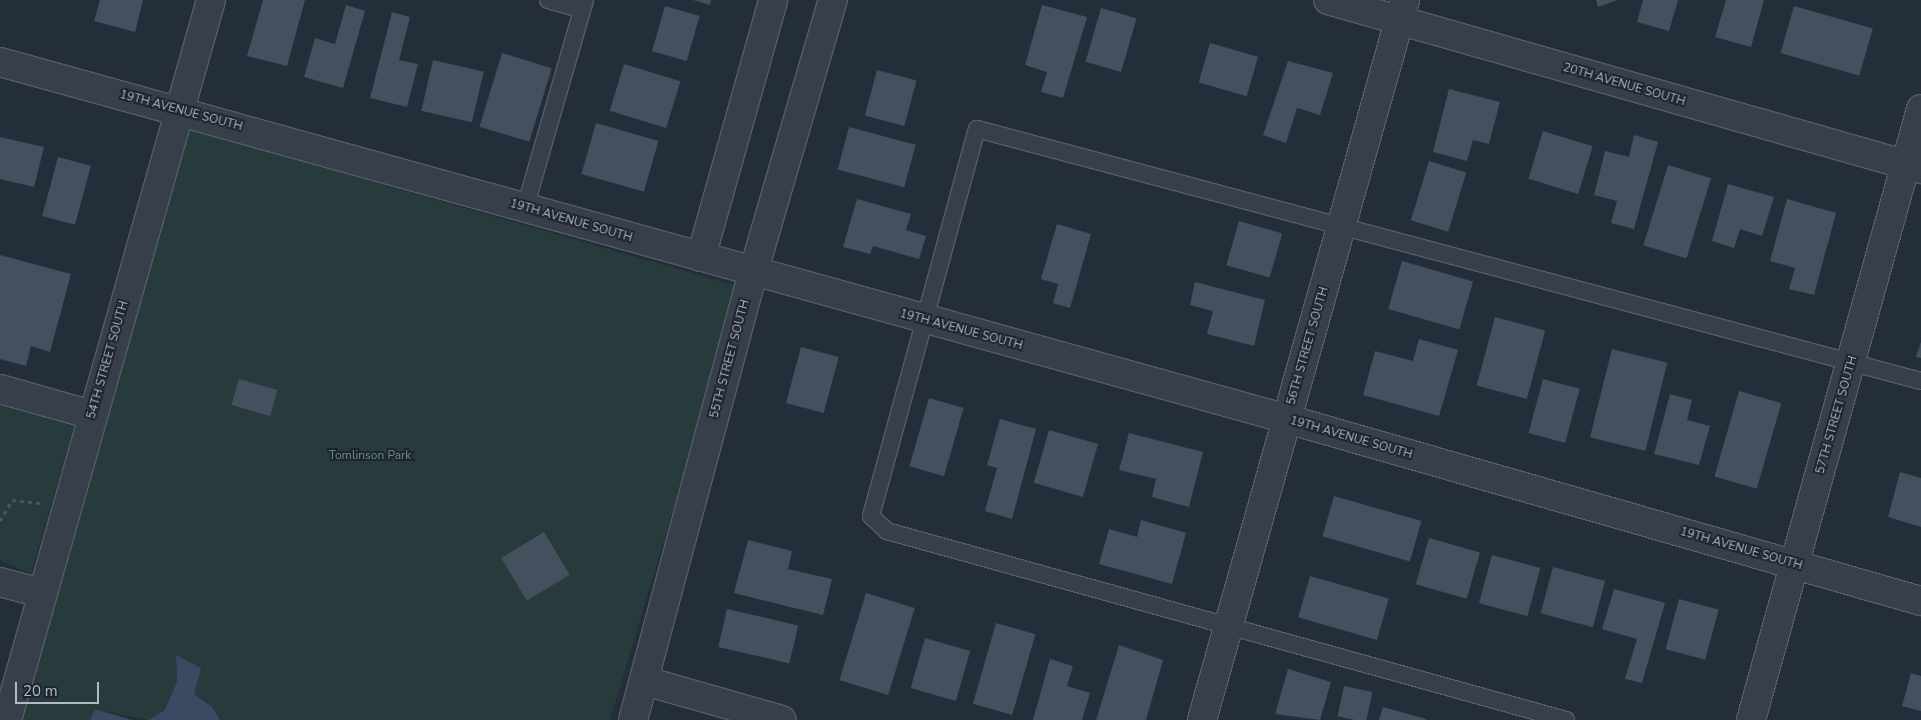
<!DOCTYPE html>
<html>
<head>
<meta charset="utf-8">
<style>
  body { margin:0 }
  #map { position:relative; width:1921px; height:720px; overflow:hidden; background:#242d3a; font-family:"Nunito Sans",sans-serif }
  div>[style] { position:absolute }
  .green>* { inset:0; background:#273a3c }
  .water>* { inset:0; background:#3a4a62 }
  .building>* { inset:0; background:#45505e; transform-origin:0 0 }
  .path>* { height:3px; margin-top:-1.5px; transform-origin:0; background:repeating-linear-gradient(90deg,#45575a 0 4px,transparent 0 8px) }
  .roads { filter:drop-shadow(1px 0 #555d68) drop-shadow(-1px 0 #555d68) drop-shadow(0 1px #555d68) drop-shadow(0 -1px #555d68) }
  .service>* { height:16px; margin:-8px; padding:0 8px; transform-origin:8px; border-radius:8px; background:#373f4a }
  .minor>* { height:28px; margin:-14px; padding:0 14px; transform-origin:14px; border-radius:14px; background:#373f4a }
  span { translate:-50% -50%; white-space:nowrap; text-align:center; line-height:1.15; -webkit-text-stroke:4px #1d242f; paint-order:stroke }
  .street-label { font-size:12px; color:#b3bac6 }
  .park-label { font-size:12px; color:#6b9575 }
  .scale { position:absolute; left:15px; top:682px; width:84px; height:22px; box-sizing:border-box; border:2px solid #b3bac6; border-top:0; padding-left:6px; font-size:15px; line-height:18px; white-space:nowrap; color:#b3bac6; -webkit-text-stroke:4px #1d242f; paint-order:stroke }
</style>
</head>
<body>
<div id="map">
  <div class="green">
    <i style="clip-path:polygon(189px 129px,734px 285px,686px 468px,610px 720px,220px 720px,212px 707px,194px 694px,176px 656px,177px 681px,165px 710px,148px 720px,95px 709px,90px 720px,22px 720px)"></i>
    <i style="clip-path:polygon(0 405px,74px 426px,31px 574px,0 560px)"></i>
  </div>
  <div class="water">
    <i style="clip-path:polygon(176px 655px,201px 668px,194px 694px,212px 707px,220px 720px,148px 720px,165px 710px,177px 681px)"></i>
    <i style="clip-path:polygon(95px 709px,132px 720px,90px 720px)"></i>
  </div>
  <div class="building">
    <i style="clip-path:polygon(100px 0,143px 0,135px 32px,94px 21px)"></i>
    <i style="clip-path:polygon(263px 0,305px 0,287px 66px,247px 56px)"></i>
    <i style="clip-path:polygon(693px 0,711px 0,710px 5px)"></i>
    <i style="clip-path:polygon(1596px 0,1617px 0,1598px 7px)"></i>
    <i style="clip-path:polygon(1643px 0,1678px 0,1669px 31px,1637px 22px)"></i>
    <i style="clip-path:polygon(1726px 0,1764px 0,1751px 47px,1715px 37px)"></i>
    <i style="clip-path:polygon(346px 5px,365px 11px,343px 88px,304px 77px,315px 38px,335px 44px)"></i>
    <i style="clip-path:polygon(1042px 5px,1087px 17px,1063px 98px,1041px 92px,1047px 72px,1025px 65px)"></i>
    <i style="left:665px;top:6px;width:36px;height:47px;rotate:16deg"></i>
    <i style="left:1794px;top:6px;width:82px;height:49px;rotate:16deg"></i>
    <i style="left:1101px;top:8px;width:37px;height:56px;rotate:16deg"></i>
    <i style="clip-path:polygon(392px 12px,410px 17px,399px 60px,418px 64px,407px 107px,370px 98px)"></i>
    <i style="left:1210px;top:43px;width:50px;height:41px;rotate:16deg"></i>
    <i style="left:502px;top:53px;width:52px;height:77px;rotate:17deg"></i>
    <i style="left:433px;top:60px;width:52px;height:52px;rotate:13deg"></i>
    <i style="clip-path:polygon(1288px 61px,1333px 73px,1320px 115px,1297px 108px,1286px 143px,1263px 135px)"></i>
    <i style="left:624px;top:64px;width:59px;height:49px;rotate:17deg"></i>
    <i style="left:877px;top:70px;width:41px;height:47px;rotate:15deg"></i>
    <i style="clip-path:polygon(1449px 89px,1500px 102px,1489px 144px,1473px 140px,1467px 161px,1433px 152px)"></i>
    <i style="left:596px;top:123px;width:65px;height:53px;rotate:16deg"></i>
    <i style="left:849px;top:127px;width:69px;height:44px;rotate:15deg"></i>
    <i style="left:1543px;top:131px;width:52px;height:50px;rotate:17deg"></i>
    <i style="clip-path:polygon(1634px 135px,1658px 142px,1634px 229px,1611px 223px,1617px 201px,1594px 195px,1605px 151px,1629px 157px)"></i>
    <i style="clip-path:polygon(0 137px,44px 147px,34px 187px,0 179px)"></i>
    <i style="left:58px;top:157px;width:34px;height:61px;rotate:15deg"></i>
    <i style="left:1429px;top:161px;width:39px;height:62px;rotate:17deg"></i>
    <i style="left:1668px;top:165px;width:45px;height:84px;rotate:17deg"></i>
    <i style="clip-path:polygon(1728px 184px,1774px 197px,1762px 236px,1740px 229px,1734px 248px,1712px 241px)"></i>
    <i style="clip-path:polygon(857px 199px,911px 214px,906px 230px,926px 236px,919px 259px,873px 246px,870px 254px,843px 247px)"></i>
    <i style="clip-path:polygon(1787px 199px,1836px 213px,1814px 295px,1789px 289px,1795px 268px,1770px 261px)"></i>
    <i style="left:1239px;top:221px;width:45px;height:46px;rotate:16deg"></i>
    <i style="clip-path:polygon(1057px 224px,1091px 234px,1070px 308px,1053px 303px,1058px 284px,1041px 279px)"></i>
    <i style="clip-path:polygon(0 255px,71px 274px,50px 352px,31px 346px,26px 366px,0 359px)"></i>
    <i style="left:1402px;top:261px;width:74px;height:50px;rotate:16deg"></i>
    <i style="clip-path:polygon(1195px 282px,1265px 300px,1254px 346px,1207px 334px,1213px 311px,1190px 305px)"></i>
    <i style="left:1495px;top:317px;width:52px;height:71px;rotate:15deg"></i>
    <i style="clip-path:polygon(1419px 339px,1458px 350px,1439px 416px,1363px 395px,1375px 351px,1413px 361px)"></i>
    <i style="clip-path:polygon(1921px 342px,1921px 358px,1916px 357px)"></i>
    <i style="left:801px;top:347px;width:39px;height:58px;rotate:15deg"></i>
    <i style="left:1612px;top:349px;width:57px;height:91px;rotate:14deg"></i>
    <i style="left:239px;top:379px;width:40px;height:27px;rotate:16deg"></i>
    <i style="left:1543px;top:379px;width:38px;height:56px;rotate:15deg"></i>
    <i style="left:1739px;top:391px;width:44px;height:89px;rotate:16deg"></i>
    <i style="clip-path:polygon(1670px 394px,1692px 400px,1687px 420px,1710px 426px,1699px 465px,1654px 454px)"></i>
    <i style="left:929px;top:398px;width:36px;height:71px;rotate:16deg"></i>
    <i style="clip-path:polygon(1000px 419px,1036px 429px,1012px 519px,985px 511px,997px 468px,987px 465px)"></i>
    <i style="left:1049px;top:430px;width:51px;height:55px;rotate:16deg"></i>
    <i style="clip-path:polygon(1129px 433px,1203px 452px,1189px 507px,1152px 497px,1156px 479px,1119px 470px)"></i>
    <i style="clip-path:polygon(1900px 472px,1921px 478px,1921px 527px,1888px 517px)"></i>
    <i style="left:1334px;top:496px;width:91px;height:42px;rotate:16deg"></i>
    <i style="clip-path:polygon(1141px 520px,1186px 533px,1172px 584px,1099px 564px,1109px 529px,1137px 537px)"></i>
    <i style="left:544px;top:532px;width:50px;height:50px;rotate:59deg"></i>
    <i style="left:1429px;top:538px;width:53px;height:48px;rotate:16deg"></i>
    <i style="clip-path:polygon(748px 540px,792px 551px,788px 569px,832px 579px,823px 615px,734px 593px)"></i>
    <i style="left:1492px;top:555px;width:50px;height:50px;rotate:15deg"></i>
    <i style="left:1553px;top:567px;width:54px;height:48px;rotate:15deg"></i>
    <i style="left:1310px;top:576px;width:82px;height:43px;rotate:16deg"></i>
    <i style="clip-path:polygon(1614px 589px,1665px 603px,1642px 683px,1625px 679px,1637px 639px,1602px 629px)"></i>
    <i style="left:866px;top:593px;width:51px;height:91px;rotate:17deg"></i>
    <i style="left:1679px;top:599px;width:41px;height:52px;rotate:15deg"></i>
    <i style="left:727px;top:609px;width:73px;height:39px;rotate:13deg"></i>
    <i style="left:996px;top:623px;width:41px;height:84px;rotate:16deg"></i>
    <i style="left:925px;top:638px;width:47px;height:52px;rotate:16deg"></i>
    <i style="clip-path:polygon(1119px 645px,1163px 660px,1146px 720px,1096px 720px)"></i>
    <i style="clip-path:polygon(1050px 659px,1073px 666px,1067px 686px,1090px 693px,1082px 720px,1033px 720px)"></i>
    <i style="clip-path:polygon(1288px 669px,1331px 682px,1320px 720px,1275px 714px)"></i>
    <i style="clip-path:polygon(1911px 673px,1921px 676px,1921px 711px,1902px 706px)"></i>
    <i style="left:1344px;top:686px;width:29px;height:31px;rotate:12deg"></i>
    <i style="clip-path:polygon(1383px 707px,1426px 719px,1426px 720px,1379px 720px)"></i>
  </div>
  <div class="path">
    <i style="left:0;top:521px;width:24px;rotate:-60deg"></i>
    <i style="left:12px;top:500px;width:28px;rotate:6deg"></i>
  </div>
  <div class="roads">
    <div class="service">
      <i style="left:548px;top:0;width:35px;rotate:16deg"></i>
      <i style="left:525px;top:208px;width:216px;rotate:-73.9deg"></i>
      <i style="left:1566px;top:720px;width:705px;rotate:-164.45deg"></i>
      <i style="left:887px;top:531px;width:22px;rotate:-137deg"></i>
      <i style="left:871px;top:516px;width:401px;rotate:-74.7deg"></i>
      <i style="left:977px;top:129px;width:977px;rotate:14.95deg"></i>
    </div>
    <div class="minor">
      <i style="left:1328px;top:0;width:617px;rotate:15.91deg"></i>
      <i style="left:0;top:62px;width:1336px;rotate:15.5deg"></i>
      <i style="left:1287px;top:419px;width:660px;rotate:16.02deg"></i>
      <i style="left:701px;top:257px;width:267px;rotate:-74.3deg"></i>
      <i style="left:0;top:389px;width:96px;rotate:15.8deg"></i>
      <i style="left:0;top:582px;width:42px;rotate:15deg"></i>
      <i style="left:645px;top:681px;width:142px;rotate:15.9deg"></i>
      <i style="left:7px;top:720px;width:748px;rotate:-74.18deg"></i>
      <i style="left:633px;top:720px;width:463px;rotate:-75deg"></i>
      <i style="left:753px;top:273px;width:284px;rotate:-73.7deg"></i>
      <i style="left:1202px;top:720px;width:748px;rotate:-74.25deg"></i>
      <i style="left:1751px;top:720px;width:634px;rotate:-74.45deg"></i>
    </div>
  </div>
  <div class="street-label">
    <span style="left:1624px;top:85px;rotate:16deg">20TH AVENUE SOUTH</span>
    <span style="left:181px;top:111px;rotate:15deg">19TH AVENUE SOUTH</span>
    <span style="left:571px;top:221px;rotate:16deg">19TH AVENUE SOUTH</span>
    <span style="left:961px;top:330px;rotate:15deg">19TH AVENUE SOUTH</span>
    <span style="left:1308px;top:346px;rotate:-74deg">56TH STREET SOUTH</span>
    <span style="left:730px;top:359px;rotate:-75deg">55TH STREET SOUTH</span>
    <span style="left:108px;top:360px;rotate:-74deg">54TH STREET SOUTH</span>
    <span style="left:1837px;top:415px;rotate:-74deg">57TH STREET SOUTH</span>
    <span style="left:1351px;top:438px;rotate:16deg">19TH AVENUE SOUTH</span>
    <span style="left:1741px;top:549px;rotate:16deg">19TH AVENUE SOUTH</span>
  </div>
  <div class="park-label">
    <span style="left:370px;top:456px">Tomlinson Park</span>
  </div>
  <div class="scale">20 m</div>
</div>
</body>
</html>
